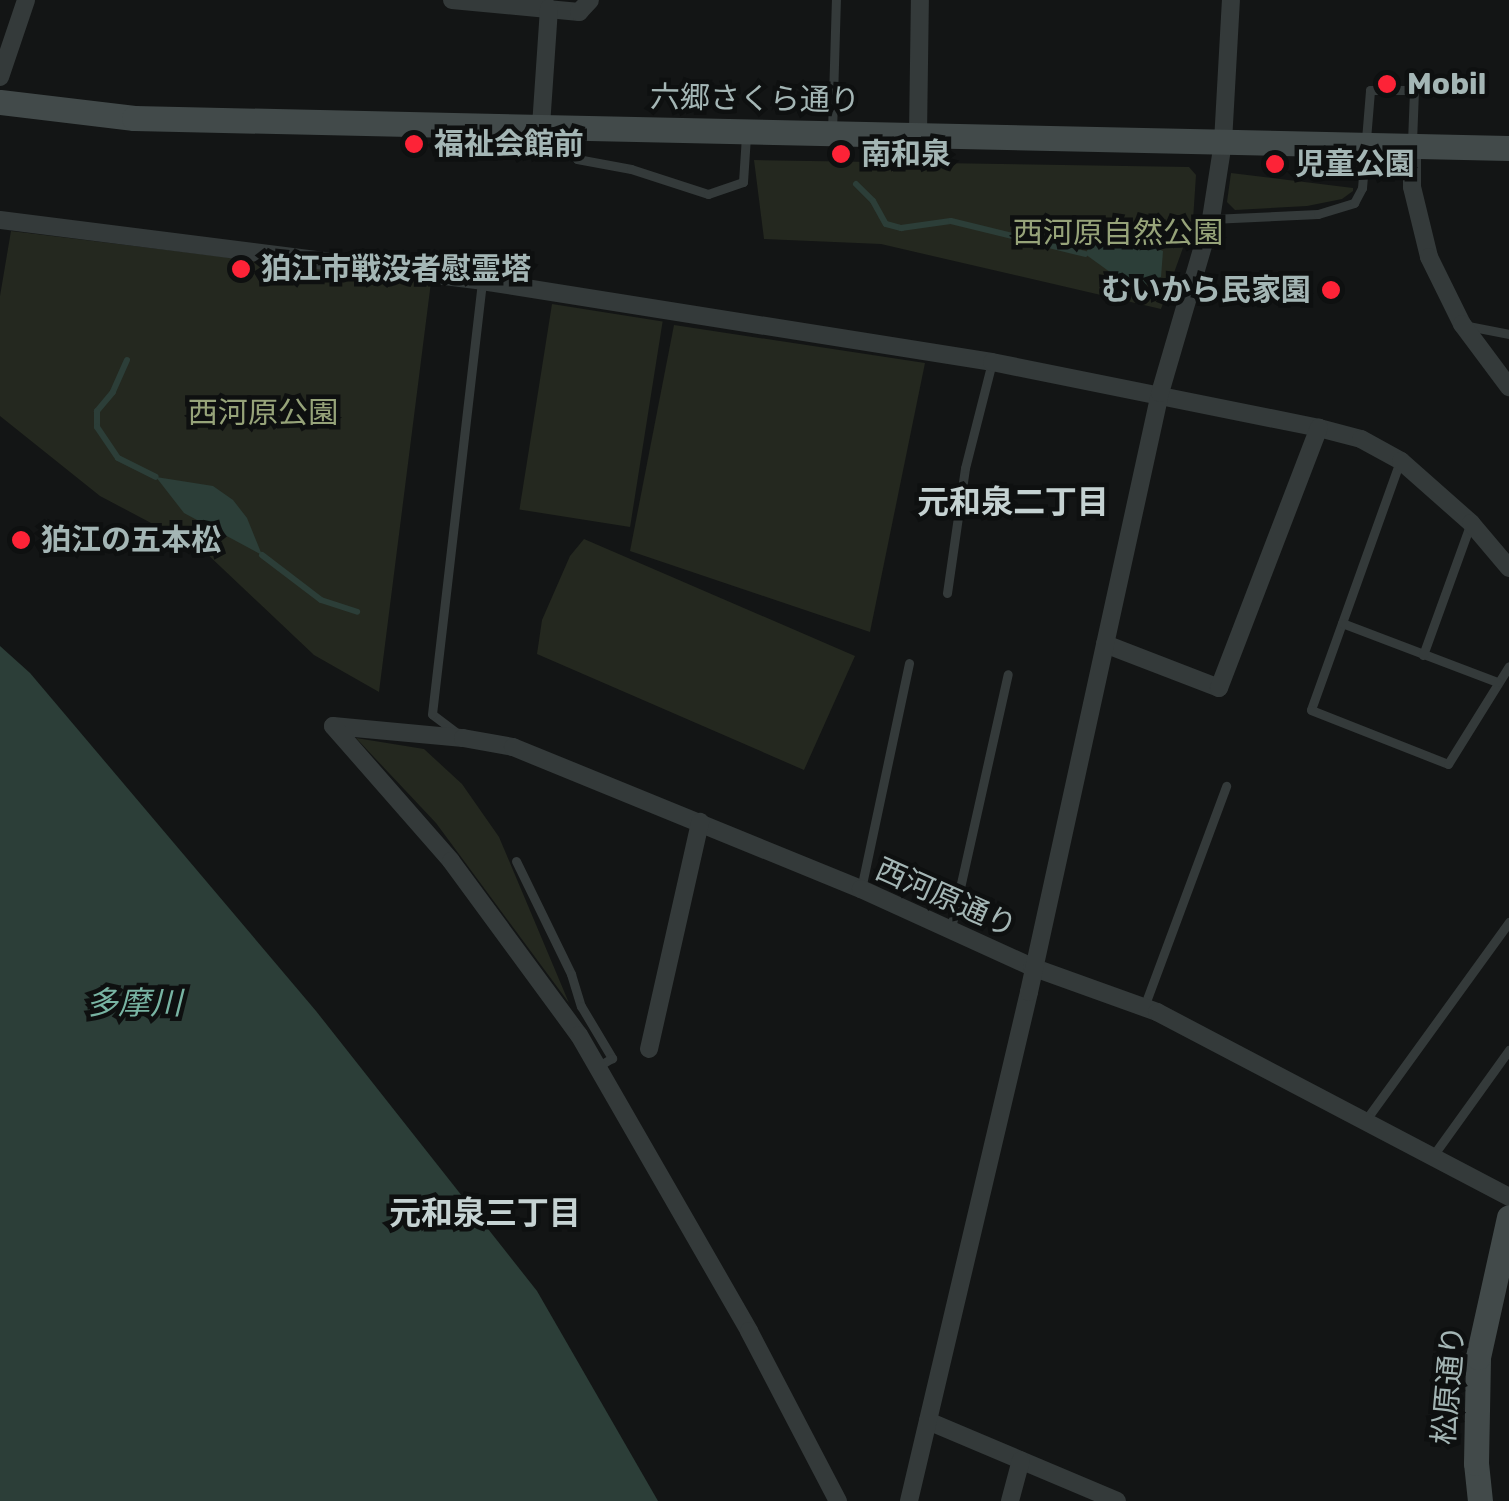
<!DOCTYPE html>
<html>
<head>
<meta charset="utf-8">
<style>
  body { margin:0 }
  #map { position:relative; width:1509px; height:1501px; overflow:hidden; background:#131515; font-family:Rubik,"Noto Sans JP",sans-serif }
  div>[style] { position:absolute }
  .green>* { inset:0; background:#24281f; transform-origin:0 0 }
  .water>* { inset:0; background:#2c3e38 }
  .stream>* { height:6px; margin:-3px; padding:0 3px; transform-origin:3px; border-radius:3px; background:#2c3e38 }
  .service>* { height:9px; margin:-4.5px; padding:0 4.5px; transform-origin:4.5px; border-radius:4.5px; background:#343a3a }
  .minor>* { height:18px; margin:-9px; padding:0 9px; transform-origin:9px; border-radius:9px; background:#343a3a }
  .secondary>* { height:25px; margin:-12.5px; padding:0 12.5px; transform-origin:12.5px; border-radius:12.5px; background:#424a4a }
  .dots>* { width:28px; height:28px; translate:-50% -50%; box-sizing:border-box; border:5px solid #0e1010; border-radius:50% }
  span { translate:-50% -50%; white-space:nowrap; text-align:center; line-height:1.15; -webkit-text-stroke:9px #0e1010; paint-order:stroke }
  .poi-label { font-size:30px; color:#a4b6b5; font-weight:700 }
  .left { translate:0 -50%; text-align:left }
  .right { translate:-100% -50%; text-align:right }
  .street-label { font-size:30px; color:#a4b6b5 }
  .park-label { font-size:30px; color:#96a379 }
  .neighbourhood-label { font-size:32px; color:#c5d2d2; font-weight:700 }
  .water-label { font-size:32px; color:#78b4a3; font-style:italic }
</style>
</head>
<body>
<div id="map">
  <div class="green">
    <i style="clip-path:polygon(754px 160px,1189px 167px,1196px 175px,1193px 220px,1161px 309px,881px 244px,764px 239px)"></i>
    <i style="clip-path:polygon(1231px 173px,1353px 188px,1353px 191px,1342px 199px,1307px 206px,1235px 210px,1227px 202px)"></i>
    <i style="clip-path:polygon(11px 231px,431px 282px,379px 692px,314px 655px,204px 551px,100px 496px,0 416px,0 296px)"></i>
    <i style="left:552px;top:304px;width:112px;height:208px;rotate:9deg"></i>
    <i style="clip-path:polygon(674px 325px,925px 363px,870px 632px,630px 551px)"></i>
    <i style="clip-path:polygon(584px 539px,855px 656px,804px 770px,537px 654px,542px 620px,570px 556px)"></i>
    <i style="clip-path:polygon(356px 738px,424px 749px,462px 784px,499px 837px,569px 1003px,436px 823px)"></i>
  </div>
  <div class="water">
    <i style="clip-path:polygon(1093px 241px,1148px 245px,1163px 251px,1161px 277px,1143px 286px,1121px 280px,1085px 254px)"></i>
    <i style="clip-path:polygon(156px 477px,213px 486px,233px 500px,247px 518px,262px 555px,184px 513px)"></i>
    <i style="clip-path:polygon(0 646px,30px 673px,316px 1011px,537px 1291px,658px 1501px,0 1501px)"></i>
  </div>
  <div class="stream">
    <i style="left:856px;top:184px;width:24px;rotate:45deg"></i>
    <i style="left:873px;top:201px;width:26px;rotate:61deg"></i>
    <i style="left:886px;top:224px;width:16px;rotate:15deg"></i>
    <i style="left:901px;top:228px;width:50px;rotate:-8deg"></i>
    <i style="left:951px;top:221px;width:138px;rotate:13.8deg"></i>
    <i style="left:127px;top:360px;width:35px;rotate:114deg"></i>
    <i style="left:113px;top:392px;width:25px;rotate:130deg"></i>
    <i style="left:97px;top:411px;width:16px;rotate:90deg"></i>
    <i style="left:97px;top:427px;width:37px;rotate:56deg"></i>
    <i style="left:118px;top:458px;width:42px;rotate:26.6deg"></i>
    <i style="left:262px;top:555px;width:74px;rotate:37.3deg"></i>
    <i style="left:321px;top:600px;width:38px;rotate:18deg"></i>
  </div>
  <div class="service">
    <i style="left:578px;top:130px;width:29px;rotate:92deg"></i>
    <i style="left:577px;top:159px;width:55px;rotate:10.5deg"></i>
    <i style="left:631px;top:169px;width:81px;rotate:18deg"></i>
    <i style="left:708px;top:194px;width:37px;rotate:-19deg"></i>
    <i style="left:743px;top:182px;width:46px;rotate:-86.3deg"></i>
    <i style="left:832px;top:132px;width:132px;rotate:-88.3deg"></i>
    <i style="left:1211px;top:219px;width:107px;rotate:-2.7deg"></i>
    <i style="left:1318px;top:214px;width:38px;rotate:-17deg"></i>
    <i style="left:1354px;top:203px;width:17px;rotate:-62deg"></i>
    <i style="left:1362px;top:188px;width:98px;rotate:-85.3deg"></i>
    <i style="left:1370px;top:90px;width:44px"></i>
    <i style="left:1414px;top:90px;width:52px;rotate:92.2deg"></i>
    <i style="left:1468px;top:326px;width:42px;rotate:11deg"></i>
    <i style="left:1400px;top:461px;width:264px;rotate:109.7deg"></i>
    <i style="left:1311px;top:710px;width:147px;rotate:21.5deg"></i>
    <i style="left:1448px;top:764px;width:115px;rotate:-58.1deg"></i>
    <i style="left:947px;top:593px;width:126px;rotate:-81.8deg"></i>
    <i style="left:965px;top:468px;width:109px;rotate:-75.7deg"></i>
    <i style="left:1342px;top:623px;width:166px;rotate:20.8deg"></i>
    <i style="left:1423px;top:655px;width:138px;rotate:-70.1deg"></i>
    <i style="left:461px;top:736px;width:36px;rotate:-143deg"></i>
    <i style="left:432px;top:714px;width:436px;rotate:-83.4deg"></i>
    <i style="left:516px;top:861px;width:126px;rotate:64deg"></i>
    <i style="left:571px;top:974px;width:34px;rotate:73deg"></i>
    <i style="left:581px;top:1006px;width:61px;rotate:59.2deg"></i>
    <i style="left:612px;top:1058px;width:17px;rotate:149deg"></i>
    <i style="left:861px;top:889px;width:231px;rotate:-78deg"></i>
    <i style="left:951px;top:928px;width:260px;rotate:-77.4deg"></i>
    <i style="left:1144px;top:1007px;width:236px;rotate:-69.6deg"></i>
    <i style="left:1365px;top:1121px;width:246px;rotate:-54.1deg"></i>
    <i style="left:1432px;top:1157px;width:132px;rotate:-54.3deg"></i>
  </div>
  <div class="minor">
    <i style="left:452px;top:0;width:128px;rotate:5.4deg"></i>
    <i style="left:579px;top:12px;width:16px;rotate:-47deg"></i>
    <i style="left:0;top:77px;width:81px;rotate:-71.3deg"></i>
    <i style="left:541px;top:126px;width:118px;rotate:-86.1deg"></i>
    <i style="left:918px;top:135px;width:135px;rotate:-89.2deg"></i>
    <i style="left:1412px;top:146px;width:41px;rotate:90deg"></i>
    <i style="left:1412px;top:187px;width:72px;rotate:76.3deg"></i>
    <i style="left:1429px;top:257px;width:75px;rotate:63.8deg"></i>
    <i style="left:1462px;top:324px;width:79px;rotate:53.3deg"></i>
    <i style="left:0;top:220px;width:486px;rotate:7.2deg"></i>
    <i style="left:482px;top:281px;width:516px;rotate:9.02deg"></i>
    <i style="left:992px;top:362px;width:334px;rotate:11.4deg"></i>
    <i style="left:1319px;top:428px;width:43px;rotate:14.7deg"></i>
    <i style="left:1361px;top:439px;width:46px;rotate:28.8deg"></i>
    <i style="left:1401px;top:461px;width:94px;rotate:41.5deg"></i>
    <i style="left:1471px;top:523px;width:59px;rotate:49.8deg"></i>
    <i style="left:1105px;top:644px;width:122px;rotate:21.1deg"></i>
    <i style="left:1219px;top:688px;width:279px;rotate:-69deg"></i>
    <i style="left:333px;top:726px;width:131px;rotate:5.3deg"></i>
    <i style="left:463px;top:738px;width:51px;rotate:10.2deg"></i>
    <i style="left:513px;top:747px;width:376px;rotate:22.2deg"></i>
    <i style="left:861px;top:889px;width:188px;rotate:24.5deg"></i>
    <i style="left:1032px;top:967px;width:133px;rotate:19.8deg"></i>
    <i style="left:1157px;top:1012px;width:398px;rotate:27.7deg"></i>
    <i style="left:333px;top:726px;width:179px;rotate:48.8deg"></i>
    <i style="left:451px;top:861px;width:216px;rotate:53.7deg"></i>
    <i style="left:579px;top:1035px;width:341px;rotate:60.1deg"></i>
    <i style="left:749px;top:1331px;width:192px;rotate:62.4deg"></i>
    <i style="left:649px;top:1049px;width:233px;rotate:-77.3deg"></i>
    <i style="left:928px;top:1421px;width:205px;rotate:22.9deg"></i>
    <i style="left:909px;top:1501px;width:523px;rotate:-76.73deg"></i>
    <i style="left:1029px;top:992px;width:613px;rotate:-77.66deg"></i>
    <i style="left:1160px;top:393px;width:181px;rotate:-73.7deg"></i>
    <i style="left:1211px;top:219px;width:78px;rotate:-81.1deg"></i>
    <i style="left:1223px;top:142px;width:142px;rotate:-86.8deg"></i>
    <i style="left:1010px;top:1501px;width:42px;rotate:-75deg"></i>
  </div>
  <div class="secondary">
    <i style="left:0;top:102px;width:135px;rotate:6.8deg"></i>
    <i style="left:134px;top:118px;width:1375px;rotate:1.25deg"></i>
    <i style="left:1480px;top:1501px;width:38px;rotate:-96deg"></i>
    <i style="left:1476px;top:1463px;width:106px;rotate:-88.9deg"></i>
    <i style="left:1478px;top:1357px;width:143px;rotate:-77.5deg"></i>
  </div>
  <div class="dots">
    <i style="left:1387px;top:84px;background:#fd2337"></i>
    <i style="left:414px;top:144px;background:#fd2337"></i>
    <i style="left:841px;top:154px;background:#fd2337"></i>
    <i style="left:1275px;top:164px;background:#fd2337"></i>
    <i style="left:241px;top:269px;background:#fd2337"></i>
    <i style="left:1331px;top:290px;background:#fd2337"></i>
    <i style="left:21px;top:540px;background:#fd2337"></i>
  </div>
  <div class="poi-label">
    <span class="left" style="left:1407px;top:84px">Mobil</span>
    <span class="left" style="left:434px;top:144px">福祉会館前</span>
    <span class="left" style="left:861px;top:154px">南和泉</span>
    <span class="left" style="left:1295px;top:164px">児童公園</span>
    <span class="left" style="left:261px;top:269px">狛江市戦没者慰霊塔</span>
    <span class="right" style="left:1311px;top:290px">むいから民家園</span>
    <span class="left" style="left:41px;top:540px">狛江の五本松</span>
  </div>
  <div class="street-label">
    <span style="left:755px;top:99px;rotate:1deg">六郷さくら通り</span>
    <span style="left:946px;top:898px;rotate:24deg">西河原通り</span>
    <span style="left:1449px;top:1385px;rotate:-85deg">松原通り</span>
  </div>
  <div class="park-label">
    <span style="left:1118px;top:233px">西河原自然公園</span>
    <span style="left:263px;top:413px">西河原公園</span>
  </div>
  <div class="neighbourhood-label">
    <span style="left:1013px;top:502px">元和泉二丁目</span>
    <span style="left:485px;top:1213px">元和泉三丁目</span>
  </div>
  <div class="water-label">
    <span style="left:134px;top:1003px">多摩川</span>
  </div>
</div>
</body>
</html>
